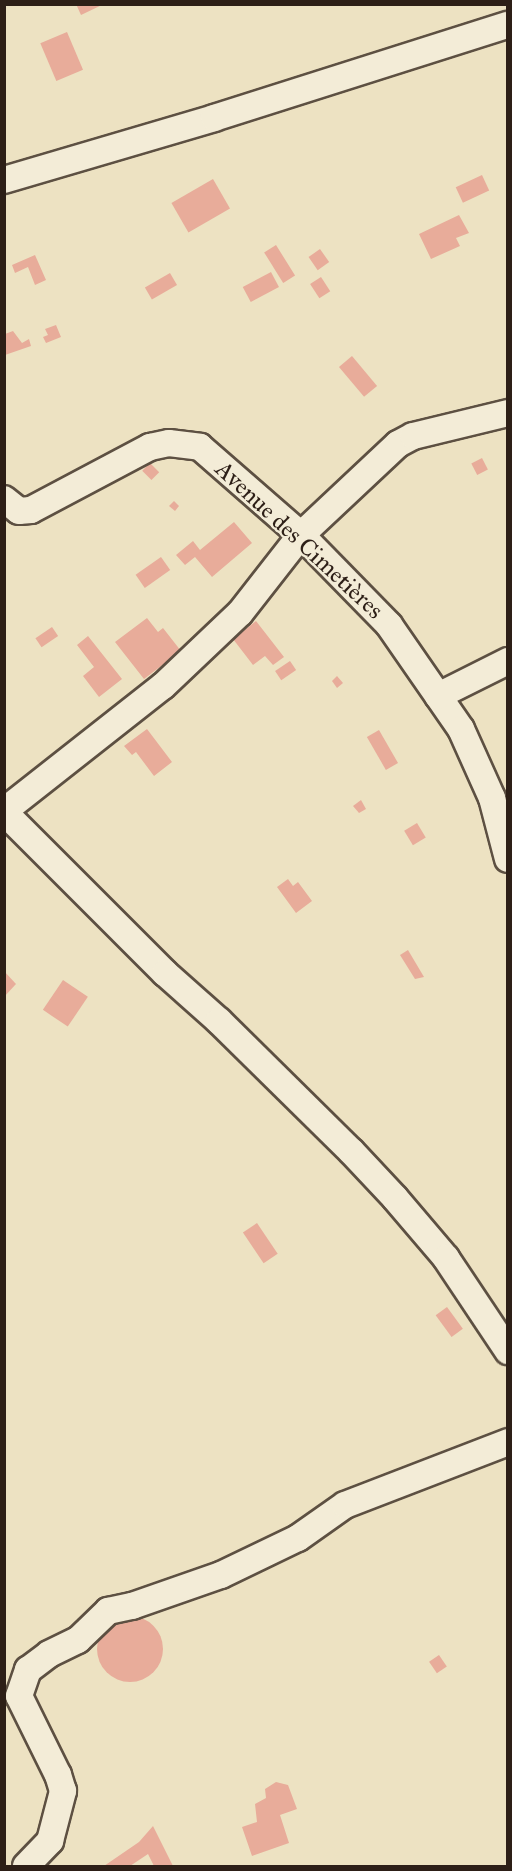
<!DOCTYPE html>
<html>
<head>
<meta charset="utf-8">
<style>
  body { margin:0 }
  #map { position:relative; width:512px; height:1871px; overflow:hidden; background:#ede2c2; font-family:"IM FELL Great Primer",serif }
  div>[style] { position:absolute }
  .building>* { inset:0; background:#e8ac9a; transform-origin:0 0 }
  .round { border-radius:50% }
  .roads { filter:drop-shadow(2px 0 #5d5042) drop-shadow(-2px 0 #5d5042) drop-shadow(0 2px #5d5042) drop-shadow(0 -2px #5d5042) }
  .street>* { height:26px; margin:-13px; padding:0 13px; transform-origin:13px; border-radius:13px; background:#f3ecd7 }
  span { translate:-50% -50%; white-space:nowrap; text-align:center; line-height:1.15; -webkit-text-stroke:4.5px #f3ecd7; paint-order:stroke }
  .street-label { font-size:24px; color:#2d1f17 }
  .frame { position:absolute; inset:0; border:6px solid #2d1f17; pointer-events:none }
</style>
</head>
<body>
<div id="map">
  <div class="building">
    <i style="clip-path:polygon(76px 4px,104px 4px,81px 15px)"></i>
    <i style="left:67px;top:32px;width:41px;height:29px;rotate:67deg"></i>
    <i style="left:482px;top:175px;width:17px;height:29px;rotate:65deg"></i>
    <i style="left:213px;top:179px;width:34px;height:48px;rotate:60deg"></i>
    <i style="clip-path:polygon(459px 215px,469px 233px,456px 238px,460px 246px,431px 259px,419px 234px)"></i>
    <i style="left:276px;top:245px;width:36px;height:14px;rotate:58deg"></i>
    <i style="left:320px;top:249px;width:16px;height:14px;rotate:55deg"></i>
    <i style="clip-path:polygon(35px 255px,46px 280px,35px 285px,28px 267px,15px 273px,12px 265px)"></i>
    <i style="left:271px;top:272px;width:17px;height:32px;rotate:62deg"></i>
    <i style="left:170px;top:273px;width:14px;height:29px;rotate:60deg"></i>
    <i style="left:321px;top:277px;width:17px;height:13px;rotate:57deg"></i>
    <i style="clip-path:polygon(56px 325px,61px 337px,46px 343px,43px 337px,48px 335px,45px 329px)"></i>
    <i style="clip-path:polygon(13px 331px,22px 343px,29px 339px,31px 346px,5px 355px,5px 334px)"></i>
    <i style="left:352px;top:356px;width:39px;height:17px;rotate:50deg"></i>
    <i style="left:482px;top:458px;width:13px;height:12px;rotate:63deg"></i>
    <i style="left:150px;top:463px;width:13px;height:11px;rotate:45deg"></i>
    <i style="clip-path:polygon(174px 501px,179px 506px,175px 511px,169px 506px)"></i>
    <i style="clip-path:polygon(234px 522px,252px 543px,212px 577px,195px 557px,185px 565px,176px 555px,193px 541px,200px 550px)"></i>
    <i style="left:161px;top:557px;width:16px;height:31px;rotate:55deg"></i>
    <i style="clip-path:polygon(147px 618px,158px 632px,163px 628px,181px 651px,144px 679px,115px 642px)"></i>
    <i style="clip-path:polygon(256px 621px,284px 657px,273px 665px,265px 656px,253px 665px,233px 639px)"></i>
    <i style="left:52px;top:627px;width:11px;height:20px;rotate:56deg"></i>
    <i style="clip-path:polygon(88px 636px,122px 679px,99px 697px,83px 676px,94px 667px,77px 645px)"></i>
    <i style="left:290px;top:661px;width:11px;height:18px;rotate:56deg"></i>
    <i style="clip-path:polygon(337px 676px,343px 683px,337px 688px,332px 681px)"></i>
    <i style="clip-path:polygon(147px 729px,172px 762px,154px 776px,136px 752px,132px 755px,124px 746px)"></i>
    <i style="left:379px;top:730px;width:38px;height:14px;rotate:60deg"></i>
    <i style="clip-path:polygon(361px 800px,366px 809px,359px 813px,353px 806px)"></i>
    <i style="left:417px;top:823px;width:17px;height:15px;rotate:59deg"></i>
    <i style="clip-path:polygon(288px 879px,293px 886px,298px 882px,312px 901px,296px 913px,277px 887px)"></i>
    <i style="clip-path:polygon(408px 950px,424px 977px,415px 979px,400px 955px)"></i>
    <i style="clip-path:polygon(4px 971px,16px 984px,4px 997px)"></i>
    <i style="left:63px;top:980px;width:30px;height:36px;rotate:34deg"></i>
    <i style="left:257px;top:1223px;width:37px;height:17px;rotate:56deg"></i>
    <i style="left:447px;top:1307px;width:27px;height:14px;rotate:54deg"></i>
    <i class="round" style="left:97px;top:1616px;width:66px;height:66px"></i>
    <i style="left:439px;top:1655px;width:14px;height:12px;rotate:56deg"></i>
    <i style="clip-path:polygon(276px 1782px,288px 1785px,297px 1809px,280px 1815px,289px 1843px,252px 1856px,242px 1827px,257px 1822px,255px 1804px,266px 1798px,265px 1789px)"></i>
    <i style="clip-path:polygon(153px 1826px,173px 1866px,154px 1866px,148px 1854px,130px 1866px,104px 1866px,139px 1842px)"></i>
  </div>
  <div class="roads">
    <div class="street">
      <i style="left:4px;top:180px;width:219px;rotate:-16.4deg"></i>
      <i style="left:214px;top:118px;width:308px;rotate:-17.6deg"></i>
      <i style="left:4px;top:499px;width:19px;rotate:39deg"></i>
      <i style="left:19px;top:511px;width:12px;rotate:-5deg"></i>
      <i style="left:31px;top:510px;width:135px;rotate:-27.9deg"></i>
      <i style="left:150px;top:447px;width:19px;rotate:-12deg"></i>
      <i style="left:169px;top:443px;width:31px;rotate:7deg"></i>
      <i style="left:200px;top:447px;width:134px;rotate:41.1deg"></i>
      <i style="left:301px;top:535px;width:126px;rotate:45.6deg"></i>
      <i style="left:389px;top:625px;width:126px;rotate:55.3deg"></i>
      <i style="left:461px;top:729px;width:76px;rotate:65.8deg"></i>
      <i style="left:492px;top:798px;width:63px;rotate:75.3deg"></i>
      <i style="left:438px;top:696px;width:78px;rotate:-26.6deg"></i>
      <i style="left:4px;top:811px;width:202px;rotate:-38.2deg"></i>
      <i style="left:163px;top:686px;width:106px;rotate:-43.5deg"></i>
      <i style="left:240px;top:613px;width:99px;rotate:-52deg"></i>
      <i style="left:301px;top:535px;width:133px;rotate:-43.2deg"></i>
      <i style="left:398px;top:444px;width:17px;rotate:-28deg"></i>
      <i style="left:413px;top:436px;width:98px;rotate:-13.6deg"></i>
      <i style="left:4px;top:812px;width:228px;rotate:45deg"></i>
      <i style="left:165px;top:973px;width:72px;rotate:41.6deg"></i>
      <i style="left:219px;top:1021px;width:185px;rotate:44.6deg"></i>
      <i style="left:351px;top:1151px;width:64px;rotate:46.9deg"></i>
      <i style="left:395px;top:1198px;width:79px;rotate:49.6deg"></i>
      <i style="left:446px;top:1258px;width:112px;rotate:56.3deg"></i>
      <i style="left:26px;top:1866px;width:35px;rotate:-46deg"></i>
      <i style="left:50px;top:1841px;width:52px;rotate:-75.4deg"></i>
      <i style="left:63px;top:1791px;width:17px;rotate:-107deg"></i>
      <i style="left:58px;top:1775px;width:88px;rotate:-116.3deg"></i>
      <i style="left:19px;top:1696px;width:28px;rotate:-71deg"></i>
      <i style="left:28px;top:1670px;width:26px;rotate:-37deg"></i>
      <i style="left:49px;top:1654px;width:32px;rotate:-26deg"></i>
      <i style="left:78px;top:1640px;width:42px;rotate:-44deg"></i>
      <i style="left:108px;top:1611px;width:25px;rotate:-12deg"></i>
      <i style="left:132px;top:1606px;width:94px;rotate:-19.2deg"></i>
      <i style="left:221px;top:1575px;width:85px;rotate:-25.7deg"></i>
      <i style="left:298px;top:1538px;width:57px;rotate:-35.1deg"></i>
      <i style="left:345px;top:1505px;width:175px;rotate:-21.1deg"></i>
    </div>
  </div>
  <div class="street-label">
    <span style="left:299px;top:540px;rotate:43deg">Avenue des Cimetières</span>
  </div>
  <div class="frame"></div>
</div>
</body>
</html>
